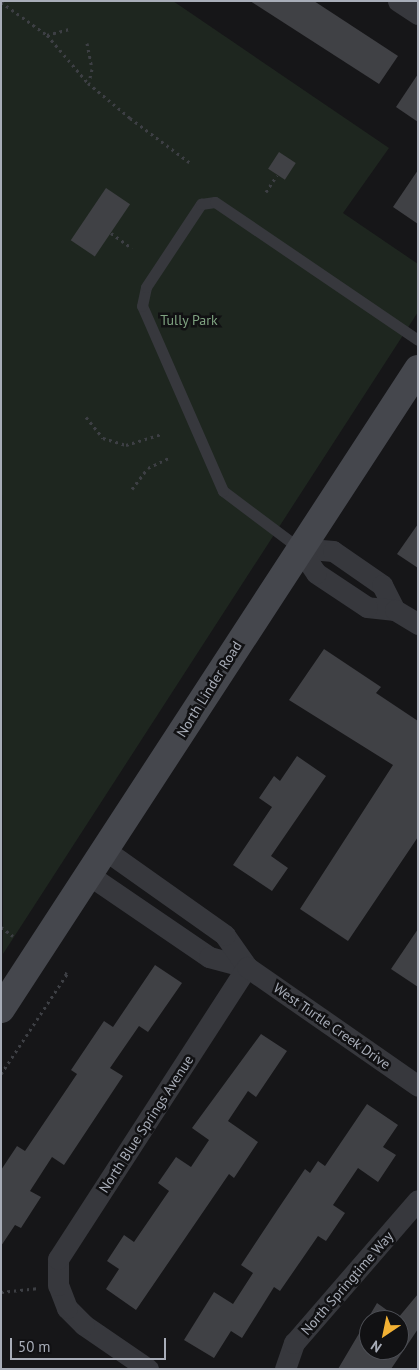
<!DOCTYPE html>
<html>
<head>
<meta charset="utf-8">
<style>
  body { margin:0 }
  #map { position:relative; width:419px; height:1370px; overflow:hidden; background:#161618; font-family:"PT Sans",sans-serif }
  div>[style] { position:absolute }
  .green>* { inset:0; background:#1e261f }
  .building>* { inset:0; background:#404145; transform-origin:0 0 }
  .path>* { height:3px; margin-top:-1.5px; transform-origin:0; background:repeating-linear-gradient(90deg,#3d3f44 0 2.5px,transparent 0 6.5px) }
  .lane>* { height:11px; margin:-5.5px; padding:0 5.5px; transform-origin:5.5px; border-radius:5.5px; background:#37383d }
  .street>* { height:21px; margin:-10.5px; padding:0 10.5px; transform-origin:10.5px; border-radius:10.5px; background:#37383d }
  .secondary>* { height:28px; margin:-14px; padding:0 14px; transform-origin:14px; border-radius:14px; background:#45474d }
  span { translate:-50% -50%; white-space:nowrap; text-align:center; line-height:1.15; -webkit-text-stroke:5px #111113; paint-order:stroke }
  .park-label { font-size:14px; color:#7fa381 }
  .street-label { font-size:14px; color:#a8adb8 }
  .frame { position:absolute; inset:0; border:2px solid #a8adb8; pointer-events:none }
  .north { position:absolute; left:359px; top:1310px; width:50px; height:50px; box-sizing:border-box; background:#111113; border:1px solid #4d4f55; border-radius:50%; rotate:214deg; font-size:14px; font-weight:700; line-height:20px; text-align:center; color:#a8adb8 }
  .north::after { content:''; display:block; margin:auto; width:18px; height:22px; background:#f2b134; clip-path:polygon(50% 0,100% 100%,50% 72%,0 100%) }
  .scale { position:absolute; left:10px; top:1338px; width:156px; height:22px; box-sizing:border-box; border:2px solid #a8adb8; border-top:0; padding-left:6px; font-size:15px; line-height:18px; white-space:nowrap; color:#a8adb8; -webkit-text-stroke:4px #111113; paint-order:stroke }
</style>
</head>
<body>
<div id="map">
  <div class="green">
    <i style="clip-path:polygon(1px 1px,173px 1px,389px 148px,343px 213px,418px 264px,418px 312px,3px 954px)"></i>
  </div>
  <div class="building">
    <i style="clip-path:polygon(250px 1px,314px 1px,398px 56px,379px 84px)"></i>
    <i style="clip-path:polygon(418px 74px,418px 122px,396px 107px)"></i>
    <i style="left:279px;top:152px;width:20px;height:20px;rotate:33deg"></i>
    <i style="clip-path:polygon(418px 170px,418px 224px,393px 207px)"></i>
    <i style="left:106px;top:188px;width:29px;height:63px;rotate:34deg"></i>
    <i style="clip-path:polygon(418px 524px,418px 568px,397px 554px)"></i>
    <i style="clip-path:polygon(324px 649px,381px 687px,376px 693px,418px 721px,418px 837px,348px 941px,300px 909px,393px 765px,289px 700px)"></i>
    <i style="clip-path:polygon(297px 756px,326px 776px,271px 856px,288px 868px,272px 891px,233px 865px,272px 807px,259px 798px,274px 776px,280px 781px)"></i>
    <i style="clip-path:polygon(418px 929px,418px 987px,391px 969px)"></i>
    <i style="clip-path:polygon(155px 965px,182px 983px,148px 1032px,139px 1026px,110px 1068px,123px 1076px,64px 1165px,52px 1157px,30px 1191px,41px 1197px,21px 1228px,15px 1225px,1px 1246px,1px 1170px,17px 1146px,25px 1151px,77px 1074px,71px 1070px,104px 1021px,113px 1027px)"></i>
    <i style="clip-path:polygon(261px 1034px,287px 1051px,256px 1097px,248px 1091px,228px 1121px,258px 1142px,234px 1178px,229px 1174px,136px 1310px,106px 1289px,119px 1269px,107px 1261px,124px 1235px,134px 1242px,169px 1191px,158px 1183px,176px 1157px,191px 1167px,209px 1140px,192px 1128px)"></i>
    <i style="clip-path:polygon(367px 1104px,398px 1125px,383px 1147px,396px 1155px,378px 1182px,358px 1168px,333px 1205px,345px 1213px,326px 1241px,318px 1236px,280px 1291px,274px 1287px,242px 1338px,231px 1331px,214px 1358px,184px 1340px,214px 1292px,233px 1304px,253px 1273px,241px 1265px,278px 1209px,305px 1169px,310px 1173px,318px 1161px,325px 1166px)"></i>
    <i style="clip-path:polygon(evenodd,418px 1294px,418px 1329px,391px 1369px,338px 1369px,377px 1303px,398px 1318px,418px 1294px,369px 1320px,399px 1320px,399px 1350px,369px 1350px,369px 1320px)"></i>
  </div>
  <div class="path">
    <i style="left:1px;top:2px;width:57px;rotate:35.7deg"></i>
    <i style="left:47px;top:35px;width:63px;rotate:49.5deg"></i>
    <i style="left:88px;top:83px;width:55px;rotate:39.8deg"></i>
    <i style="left:130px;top:118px;width:74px;rotate:36.7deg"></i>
    <i style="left:47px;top:35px;width:23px;rotate:-15deg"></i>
    <i style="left:87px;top:43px;width:26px;rotate:79deg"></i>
    <i style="left:92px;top:69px;width:13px;rotate:103deg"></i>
    <i style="left:266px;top:192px;width:20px;rotate:-57deg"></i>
    <i style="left:111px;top:233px;width:26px;rotate:36deg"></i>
    <i style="left:86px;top:417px;width:27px;rotate:51deg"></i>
    <i style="left:103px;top:438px;width:24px;rotate:17deg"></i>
    <i style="left:126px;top:445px;width:37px;rotate:-17deg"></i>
    <i style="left:132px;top:489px;width:26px;rotate:-53deg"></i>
    <i style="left:148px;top:468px;width:25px;rotate:-26deg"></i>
    <i style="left:1px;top:927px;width:15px;rotate:37deg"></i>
    <i style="left:1px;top:1074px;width:120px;rotate:-56.6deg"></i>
    <i style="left:67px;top:974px;width:4px;rotate:-153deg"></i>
    <i style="left:1px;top:1292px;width:36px;rotate:-6deg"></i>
  </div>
  <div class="lane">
    <i style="left:299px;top:548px;width:95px;rotate:-143.1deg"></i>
    <i style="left:223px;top:491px;width:202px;rotate:-113.6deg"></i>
    <i style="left:142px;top:306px;width:19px;rotate:-78deg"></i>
    <i style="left:146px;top:287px;width:100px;rotate:-56.5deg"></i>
    <i style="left:201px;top:204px;width:14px;rotate:-8deg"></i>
    <i style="left:215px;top:202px;width:245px;rotate:34.2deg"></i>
  </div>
  <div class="street">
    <i style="left:398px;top:1px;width:24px;rotate:33deg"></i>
    <i style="left:299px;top:548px;width:34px;rotate:5deg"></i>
    <i style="left:333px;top:551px;width:60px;rotate:34.8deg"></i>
    <i style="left:382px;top:585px;width:28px;rotate:63deg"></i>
    <i style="left:395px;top:610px;width:28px;rotate:-174deg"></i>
    <i style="left:367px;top:607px;width:61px;rotate:-146.3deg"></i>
    <i style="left:316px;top:573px;width:30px;rotate:-124deg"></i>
    <i style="left:395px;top:610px;width:27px;rotate:31deg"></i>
    <i style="left:89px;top:875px;width:145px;rotate:34.3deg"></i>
    <i style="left:209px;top:957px;width:39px;rotate:15deg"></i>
    <i style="left:247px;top:967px;width:39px;rotate:-125deg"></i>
    <i style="left:225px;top:935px;width:147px;rotate:-144.7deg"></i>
    <i style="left:148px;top:1369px;width:78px;rotate:-145.5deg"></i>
    <i style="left:84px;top:1325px;width:24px;rotate:-135deg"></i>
    <i style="left:67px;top:1308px;width:25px;rotate:-111deg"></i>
    <i style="left:58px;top:1285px;width:26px;rotate:-90deg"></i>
    <i style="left:58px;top:1259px;width:348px;rotate:-57.1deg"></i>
    <i style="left:247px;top:967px;width:208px;rotate:34.8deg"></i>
    <i style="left:285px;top:1369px;width:28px;rotate:-71deg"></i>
    <i style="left:294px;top:1343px;width:189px;rotate:-49.1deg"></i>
  </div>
  <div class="secondary">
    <i style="left:1px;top:1009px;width:764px;rotate:-56.91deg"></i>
  </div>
  <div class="park-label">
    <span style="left:189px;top:320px">Tully Park</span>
  </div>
  <div class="street-label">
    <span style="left:209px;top:689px;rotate:-58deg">North Linder Road</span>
    <span style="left:332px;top:1026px;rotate:35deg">West Turtle Creek Drive</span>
    <span style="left:146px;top:1124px;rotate:-57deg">North Blue Springs Avenue</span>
    <span style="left:347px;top:1283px;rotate:-49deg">North Springtime Way</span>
  </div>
  <div class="frame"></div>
  <div class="north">N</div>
  <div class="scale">50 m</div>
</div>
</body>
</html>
